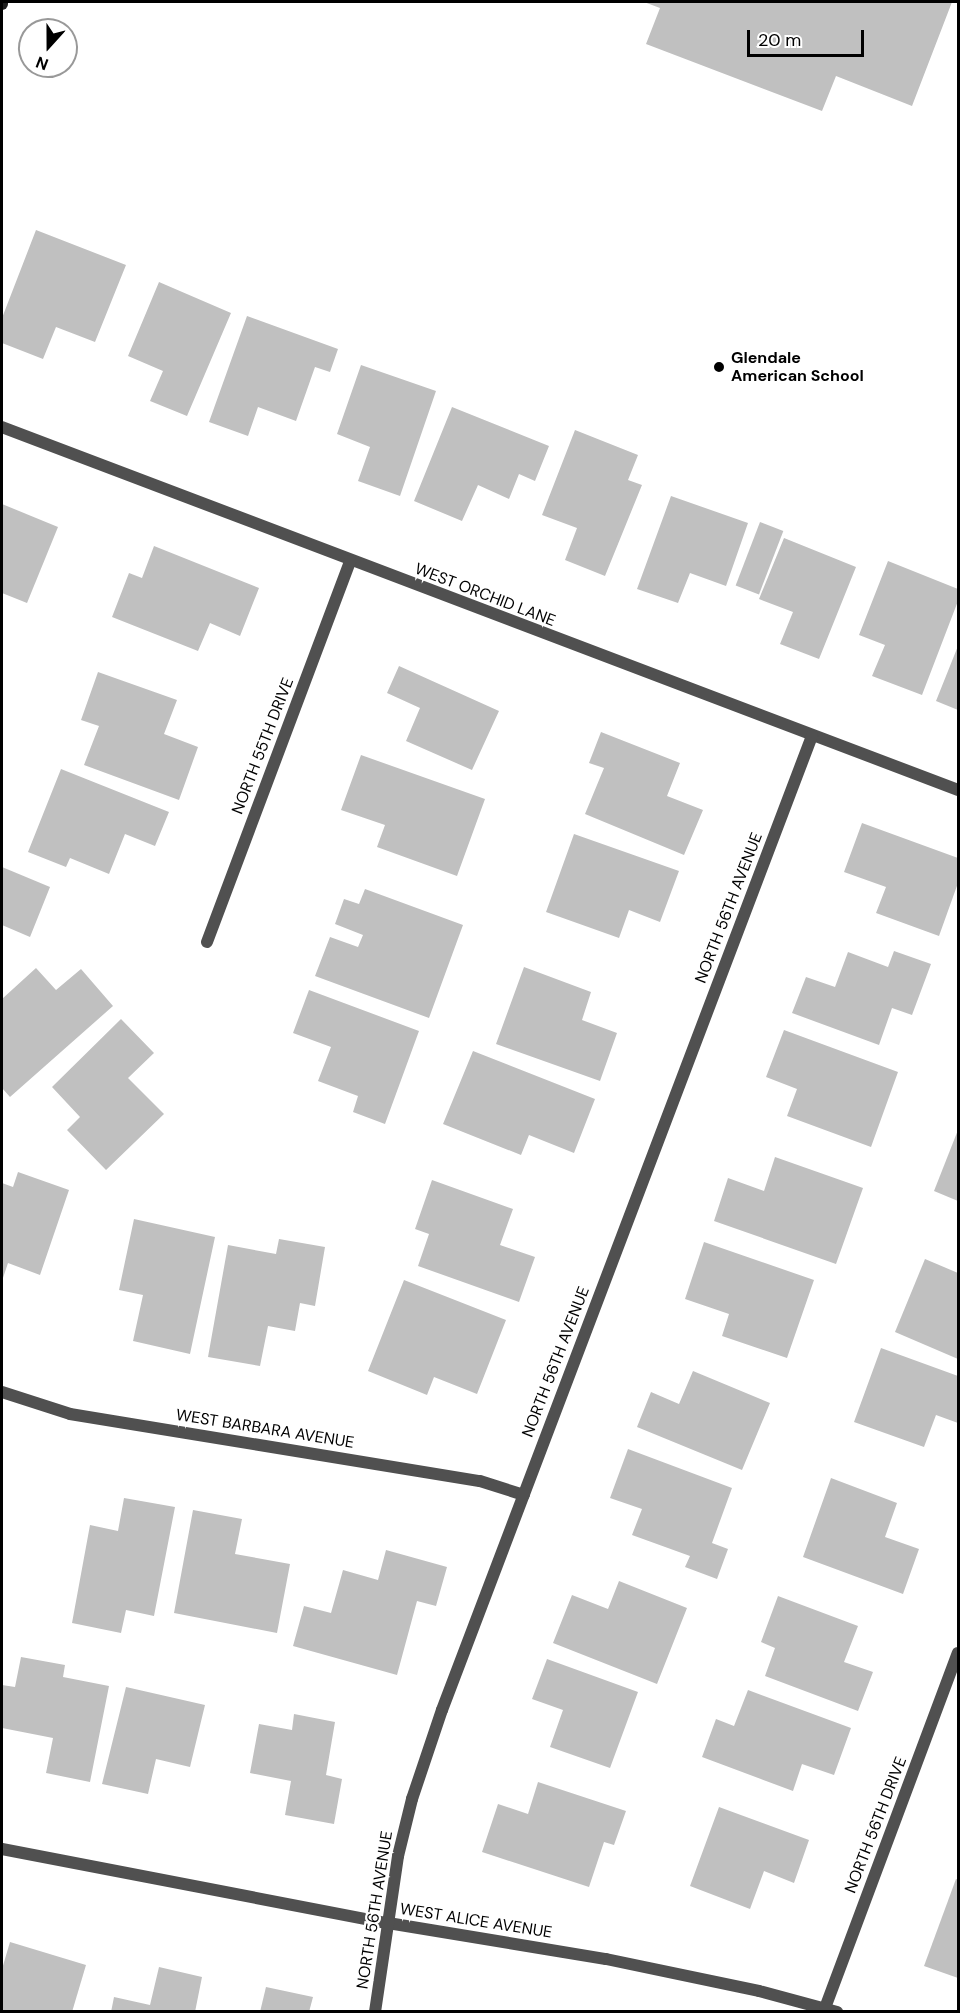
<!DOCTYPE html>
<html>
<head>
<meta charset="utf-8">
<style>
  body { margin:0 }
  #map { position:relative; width:960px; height:2013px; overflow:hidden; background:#fff; font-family:"DM Sans",sans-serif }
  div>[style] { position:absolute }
  .building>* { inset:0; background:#c0c0c0; transform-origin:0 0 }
  .street>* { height:12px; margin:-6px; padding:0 6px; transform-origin:6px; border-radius:6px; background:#505050 }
  .secondary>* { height:12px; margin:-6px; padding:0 6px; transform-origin:6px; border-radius:6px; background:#1d1d1d }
  .dots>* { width:16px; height:16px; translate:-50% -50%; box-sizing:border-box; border:3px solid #fff; border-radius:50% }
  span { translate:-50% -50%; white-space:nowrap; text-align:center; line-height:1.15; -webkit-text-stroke:4.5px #fff; paint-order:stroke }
  .poi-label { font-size:16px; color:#000; font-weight:700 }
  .left { translate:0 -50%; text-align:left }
  .street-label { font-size:16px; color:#000 }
  .frame { position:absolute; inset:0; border:3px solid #000; pointer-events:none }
  .north { position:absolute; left:18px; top:18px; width:60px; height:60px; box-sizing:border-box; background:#fff; border:2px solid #999; border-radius:50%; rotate:201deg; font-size:16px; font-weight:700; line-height:24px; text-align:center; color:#000 }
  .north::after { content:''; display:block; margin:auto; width:21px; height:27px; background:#000; clip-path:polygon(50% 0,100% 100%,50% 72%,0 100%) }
  .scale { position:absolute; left:747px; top:30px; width:117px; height:27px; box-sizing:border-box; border:3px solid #000; border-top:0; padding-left:8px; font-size:18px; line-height:21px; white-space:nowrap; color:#000; -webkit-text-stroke:4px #fff; paint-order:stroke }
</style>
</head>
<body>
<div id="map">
  <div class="building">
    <i style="clip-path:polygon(644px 2px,952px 2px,912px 106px,836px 76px,822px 111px,646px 44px,660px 8px)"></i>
    <i style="clip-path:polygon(36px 230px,126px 265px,95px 342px,56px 327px,43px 359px,2px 343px,2px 318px)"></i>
    <i style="clip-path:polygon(159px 282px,231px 313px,187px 416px,150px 401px,163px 371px,128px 356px)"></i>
    <i style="clip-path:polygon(247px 316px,338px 349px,330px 372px,315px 367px,296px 421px,258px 407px,248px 436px,209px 422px)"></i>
    <i style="clip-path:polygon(361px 365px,436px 391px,400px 496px,358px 481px,370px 447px,337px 434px)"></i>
    <i style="clip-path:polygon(452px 407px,549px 446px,535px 481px,519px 474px,509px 499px,478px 485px,462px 521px,414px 501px)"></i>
    <i style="clip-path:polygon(575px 430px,638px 455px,628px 480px,642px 485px,605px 576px,565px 560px,577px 528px,542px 515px)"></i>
    <i style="clip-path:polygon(671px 496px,748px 523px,726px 586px,690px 573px,678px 603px,637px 589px)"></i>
    <i style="clip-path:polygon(2px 504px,58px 527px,27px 603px,2px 593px)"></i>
    <i style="left:760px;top:522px;width:25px;height:68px;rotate:21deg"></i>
    <i style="clip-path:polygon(784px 538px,856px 567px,819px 659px,780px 644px,793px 612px,759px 599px)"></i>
    <i style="clip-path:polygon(154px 546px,259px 588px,240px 636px,210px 623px,198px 651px,112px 617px,129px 573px,142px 578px)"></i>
    <i style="clip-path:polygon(888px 561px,958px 589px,958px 601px,922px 695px,872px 676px,885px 645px,859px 635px)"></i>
    <i style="clip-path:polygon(958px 646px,958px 710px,936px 701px)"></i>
    <i style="clip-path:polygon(399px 666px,499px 711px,472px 770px,406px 741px,420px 708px,387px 693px)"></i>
    <i style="clip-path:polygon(98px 672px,177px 700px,164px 734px,198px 747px,179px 800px,84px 765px,99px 726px,81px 720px)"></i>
    <i style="clip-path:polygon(601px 732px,680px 763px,667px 796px,703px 810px,684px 855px,585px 814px,604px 768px,589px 763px)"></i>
    <i style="clip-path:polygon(361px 755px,485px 799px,457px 876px,377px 847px,385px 825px,341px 810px)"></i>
    <i style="clip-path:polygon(61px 769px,169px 812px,155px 846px,125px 834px,109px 874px,70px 858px,66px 867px,28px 852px)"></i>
    <i style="clip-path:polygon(862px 823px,958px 858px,958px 883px,939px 936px,876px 913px,886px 887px,844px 872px)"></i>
    <i style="clip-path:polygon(574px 834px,679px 871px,660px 922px,629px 910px,619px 938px,546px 912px)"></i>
    <i style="clip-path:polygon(2px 867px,50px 887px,30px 937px,2px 925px)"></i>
    <i style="clip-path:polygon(365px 889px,463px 925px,429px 1018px,315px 976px,330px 937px,358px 947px,363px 935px,335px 924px,344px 899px,359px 904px)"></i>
    <i style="clip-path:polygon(894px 951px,931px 964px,912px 1015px,892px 1008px,879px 1045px,792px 1013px,806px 977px,835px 987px,848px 952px,888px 967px)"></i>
    <i style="clip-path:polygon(524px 967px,591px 992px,582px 1020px,617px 1033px,600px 1081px,496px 1044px)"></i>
    <i style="clip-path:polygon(36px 968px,56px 990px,81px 969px,113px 1006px,10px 1097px,2px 1088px,2px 999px)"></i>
    <i style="clip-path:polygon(309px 990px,419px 1031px,385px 1124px,353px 1112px,358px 1096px,318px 1081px,331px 1047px,293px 1033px)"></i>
    <i style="clip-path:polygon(121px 1019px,154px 1053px,128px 1078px,164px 1114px,106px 1170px,67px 1130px,80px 1117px,52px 1087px)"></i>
    <i style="clip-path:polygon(784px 1030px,898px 1072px,871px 1147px,787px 1116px,797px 1089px,766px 1077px)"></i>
    <i style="clip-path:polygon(473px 1051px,595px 1099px,574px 1153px,529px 1135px,521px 1155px,443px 1124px)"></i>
    <i style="clip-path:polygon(958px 1130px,958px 1201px,934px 1191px)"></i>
    <i style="clip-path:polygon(775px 1157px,863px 1188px,836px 1264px,714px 1221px,728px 1178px,764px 1191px)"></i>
    <i style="clip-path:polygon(18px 1172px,69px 1190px,40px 1275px,8px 1263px,2px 1281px,2px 1183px,13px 1187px)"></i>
    <i style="clip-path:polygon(432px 1180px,513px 1209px,500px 1245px,535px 1257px,519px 1302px,418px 1266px,429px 1234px,415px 1229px)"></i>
    <i style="clip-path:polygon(134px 1219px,215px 1237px,190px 1354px,133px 1341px,143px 1295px,119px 1290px)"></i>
    <i style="clip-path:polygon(279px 1239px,325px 1247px,315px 1306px,300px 1303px,295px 1331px,268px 1326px,260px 1366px,208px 1357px,228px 1245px,276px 1254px)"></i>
    <i style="clip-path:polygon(704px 1242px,814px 1280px,787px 1358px,722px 1336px,729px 1314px,685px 1299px)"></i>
    <i style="clip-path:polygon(925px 1259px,958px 1273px,958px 1359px,895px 1332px)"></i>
    <i style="clip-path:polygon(404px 1280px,506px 1320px,477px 1394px,434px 1377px,427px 1395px,368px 1371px)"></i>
    <i style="clip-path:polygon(881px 1348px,958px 1376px,958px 1423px,936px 1415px,924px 1447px,854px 1422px)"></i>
    <i style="clip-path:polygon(693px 1371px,770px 1403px,742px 1470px,637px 1427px,651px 1392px,679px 1404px)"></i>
    <i style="clip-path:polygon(628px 1449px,732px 1488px,712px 1543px,728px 1549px,717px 1579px,685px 1567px,690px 1556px,632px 1535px,642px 1509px,610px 1498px)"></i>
    <i style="clip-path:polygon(831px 1478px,897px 1503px,885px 1537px,919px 1549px,903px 1594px,803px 1557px)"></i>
    <i style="clip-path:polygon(124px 1498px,175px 1507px,154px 1616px,126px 1610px,121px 1633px,72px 1623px,90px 1525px,118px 1531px)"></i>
    <i style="clip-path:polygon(193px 1510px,242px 1519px,235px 1554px,290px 1564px,277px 1633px,174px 1613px)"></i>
    <i style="clip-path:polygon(386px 1550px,447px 1567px,436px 1606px,417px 1601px,397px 1675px,293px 1646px,304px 1606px,331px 1613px,343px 1570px,378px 1580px)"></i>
    <i style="clip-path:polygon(619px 1581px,687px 1608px,657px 1684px,553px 1643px,572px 1595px,608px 1609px)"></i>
    <i style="clip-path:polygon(778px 1596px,858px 1626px,844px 1662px,873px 1672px,858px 1711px,765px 1676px,775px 1648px,761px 1642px)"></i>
    <i style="clip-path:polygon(21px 1657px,65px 1665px,63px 1677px,109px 1686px,90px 1782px,46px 1773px,53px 1738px,2px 1728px,2px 1685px,15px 1687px)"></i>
    <i style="clip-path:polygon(547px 1659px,638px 1692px,610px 1768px,550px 1747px,563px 1710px,532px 1699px)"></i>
    <i style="clip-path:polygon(126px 1687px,205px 1705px,190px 1767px,156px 1759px,148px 1794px,102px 1784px)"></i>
    <i style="clip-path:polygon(748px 1690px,851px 1728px,834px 1775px,802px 1764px,793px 1791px,702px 1757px,716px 1719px,734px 1726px)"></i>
    <i style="clip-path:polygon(294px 1714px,335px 1722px,326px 1775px,342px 1779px,334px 1824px,285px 1815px,291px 1781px,250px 1773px,259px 1724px,292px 1730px)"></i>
    <i style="clip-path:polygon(538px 1782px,626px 1811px,614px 1845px,604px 1842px,589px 1887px,482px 1852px,498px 1804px,528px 1814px)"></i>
    <i style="clip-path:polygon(719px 1807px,809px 1840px,794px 1883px,764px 1871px,750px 1909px,690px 1886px)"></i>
    <i style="clip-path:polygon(956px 1879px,958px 1880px,958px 1978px,924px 1966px)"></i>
    <i style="clip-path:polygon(10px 1942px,86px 1965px,72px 2012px,2px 2012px,2px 1969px)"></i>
    <i style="clip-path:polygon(159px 1967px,202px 1977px,195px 2012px,111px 2012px,114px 1997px,150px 2005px)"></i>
    <i style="clip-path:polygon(266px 1987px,313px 1997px,309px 2012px,260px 2012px)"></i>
  </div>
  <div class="street">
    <i style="left:2px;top:427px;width:1023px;rotate:20.79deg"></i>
    <i style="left:207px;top:942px;width:407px;rotate:-69.4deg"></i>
    <i style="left:2px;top:1392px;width:71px;rotate:17.9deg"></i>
    <i style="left:70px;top:1414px;width:415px;rotate:9.3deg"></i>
    <i style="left:480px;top:1481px;width:46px;rotate:17.7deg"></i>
    <i style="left:2px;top:1849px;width:393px;rotate:10.9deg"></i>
    <i style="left:388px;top:1923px;width:221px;rotate:9.4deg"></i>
    <i style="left:606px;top:1959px;width:156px;rotate:11.8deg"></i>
    <i style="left:759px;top:1991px;width:81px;rotate:15.1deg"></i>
    <i style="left:825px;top:2008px;width:379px;rotate:-69.5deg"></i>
    <i style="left:375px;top:2012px;width:158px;rotate:-81.6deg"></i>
    <i style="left:398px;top:1856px;width:59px;rotate:-76.2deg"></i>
    <i style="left:412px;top:1799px;width:94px;rotate:-71.4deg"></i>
    <i style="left:442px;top:1710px;width:1042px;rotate:-69.2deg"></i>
  </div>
  <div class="secondary">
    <i style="left:2px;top:4px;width:2px;rotate:-90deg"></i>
  </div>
  <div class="dots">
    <i style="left:719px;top:367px;background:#000"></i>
  </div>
  <div class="poi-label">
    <span class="left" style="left:731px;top:367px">Glendale<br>American School</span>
  </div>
  <div class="street-label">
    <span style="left:485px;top:595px;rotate:21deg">WEST ORCHID LANE</span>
    <span style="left:263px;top:746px;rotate:-69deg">NORTH 55TH DRIVE</span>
    <span style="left:729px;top:908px;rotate:-69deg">NORTH 56TH AVENUE</span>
    <span style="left:556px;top:1362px;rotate:-69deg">NORTH 56TH AVENUE</span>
    <span style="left:265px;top:1429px;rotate:9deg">WEST BARBARA AVENUE</span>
    <span style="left:876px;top:1825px;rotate:-69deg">NORTH 56TH DRIVE</span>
    <span style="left:375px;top:1910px;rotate:-81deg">NORTH 56TH AVENUE</span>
    <span style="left:476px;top:1921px;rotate:9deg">WEST ALICE AVENUE</span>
  </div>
  <div class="frame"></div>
  <div class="north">N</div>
  <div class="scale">20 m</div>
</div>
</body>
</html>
